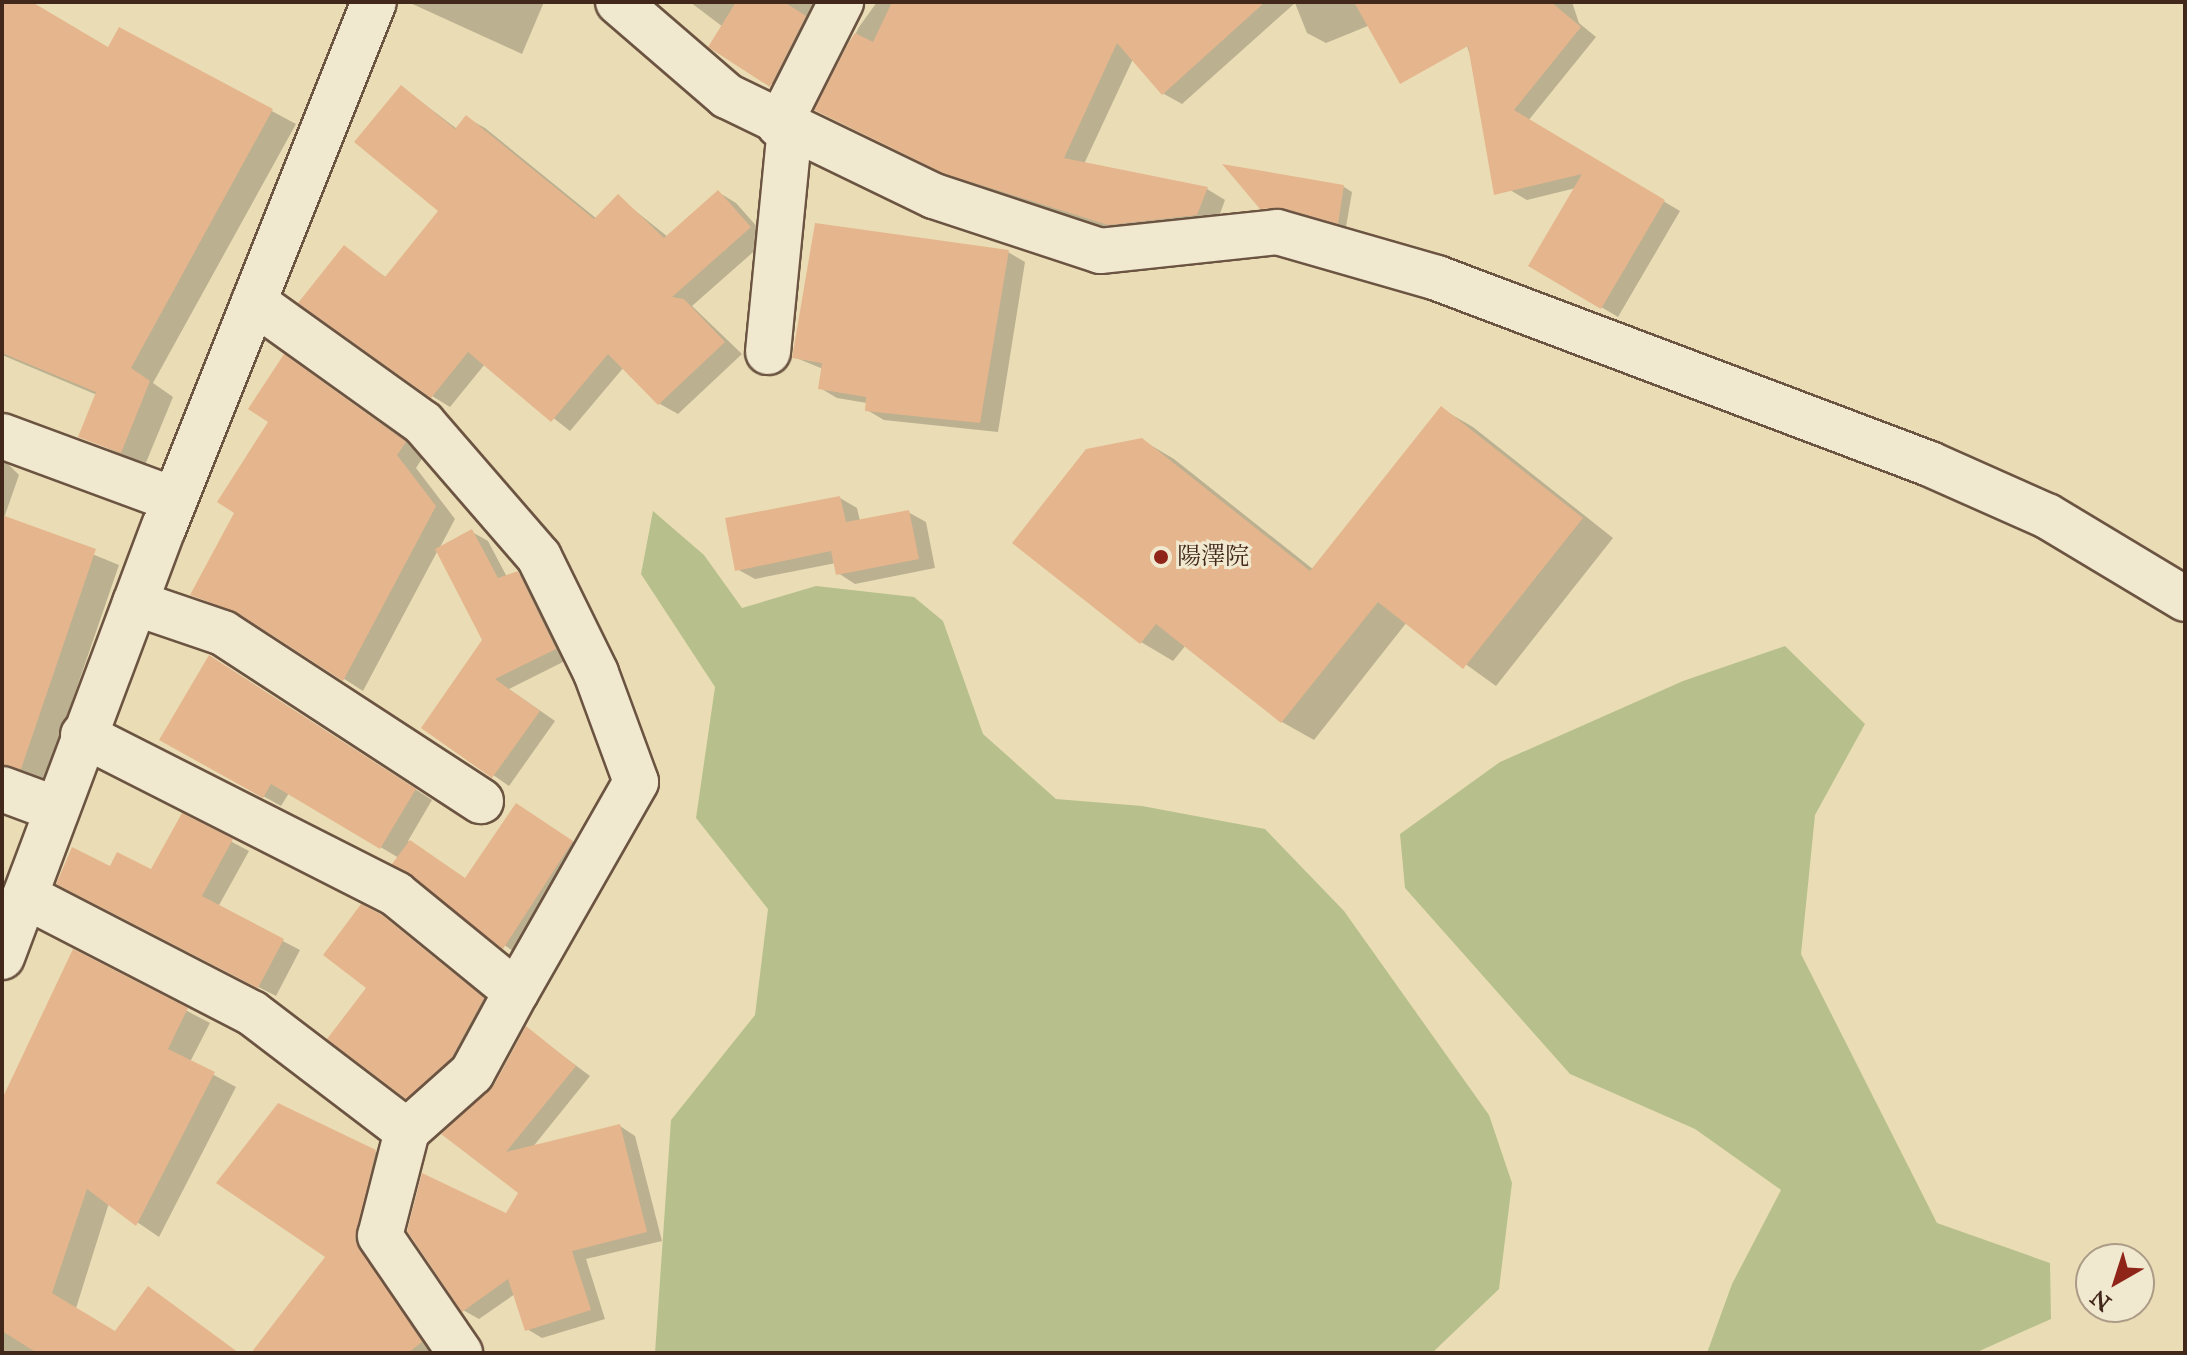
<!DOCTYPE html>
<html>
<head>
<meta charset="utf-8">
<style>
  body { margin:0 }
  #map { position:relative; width:2187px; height:1355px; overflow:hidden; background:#eaddb5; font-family:"IM FELL Great Primer","Noto Serif JP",serif }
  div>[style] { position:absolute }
  .green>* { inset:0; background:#b7c08d }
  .shadow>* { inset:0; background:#0003 }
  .building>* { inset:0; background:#e5b68e }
  .roads { filter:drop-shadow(2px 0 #6c5442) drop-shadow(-2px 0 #6c5442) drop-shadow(0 2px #6c5442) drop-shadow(0 -2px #6c5442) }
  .street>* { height:44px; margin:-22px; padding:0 22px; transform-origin:22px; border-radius:22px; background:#f1e9cf }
  .dots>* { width:22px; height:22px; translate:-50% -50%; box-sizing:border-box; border:4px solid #f1e9cf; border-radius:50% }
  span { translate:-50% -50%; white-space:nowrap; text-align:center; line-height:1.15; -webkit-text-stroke:6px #f1e9cf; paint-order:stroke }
  .poi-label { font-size:24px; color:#42271b }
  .left { translate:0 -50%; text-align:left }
  .frame { position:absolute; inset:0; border:4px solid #42271b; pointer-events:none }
  .north { position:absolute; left:2075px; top:1243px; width:80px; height:80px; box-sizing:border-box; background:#f1e9cf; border:2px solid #ab9b87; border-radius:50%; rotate:219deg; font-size:22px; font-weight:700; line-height:32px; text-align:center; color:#42271b }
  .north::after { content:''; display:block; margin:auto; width:28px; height:36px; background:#8f2418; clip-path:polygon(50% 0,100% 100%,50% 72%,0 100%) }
</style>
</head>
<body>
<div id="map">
  <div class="green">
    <i style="clip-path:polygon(653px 511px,704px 555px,742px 608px,816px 586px,914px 597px,943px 621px,983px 734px,1056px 799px,1142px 806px,1265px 829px,1344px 911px,1489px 1115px,1512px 1183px,1499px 1289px,1432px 1353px,655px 1353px,671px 1120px,755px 1015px,768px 909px,696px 818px,715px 687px,641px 574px)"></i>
    <i style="clip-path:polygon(1785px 646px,1865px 724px,1815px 815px,1801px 954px,1937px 1223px,2050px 1263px,2051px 1319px,1975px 1353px,1707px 1353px,1732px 1284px,1781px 1190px,1695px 1129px,1570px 1074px,1405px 888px,1400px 834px,1500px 762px,1683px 681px)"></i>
  </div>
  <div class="shadow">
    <i style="clip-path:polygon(2px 2px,29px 2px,109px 49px,120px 30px,296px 124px,153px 383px,173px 397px,145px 465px,81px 436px,97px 395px,2px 355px)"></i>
    <i style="clip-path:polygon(408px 2px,544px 2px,522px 54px)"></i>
    <i style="clip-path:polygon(690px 2px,838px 2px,791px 96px,711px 46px,723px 27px)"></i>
    <i style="clip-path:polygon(877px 2px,1384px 2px,1390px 17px,1326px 43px,1307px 33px,1295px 3px,1182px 104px,1164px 94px,1133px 59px,1084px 164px,1207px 189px,1225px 200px,1216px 225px,1129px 235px,964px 183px,817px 110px,859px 27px)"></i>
    <i style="clip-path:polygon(1454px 2px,1572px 2px,1579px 23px,1596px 37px,1528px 121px,1680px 211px,1618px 317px,1531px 265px,1576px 188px,1527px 200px,1510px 190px)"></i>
    <i style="clip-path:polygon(402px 87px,457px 129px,467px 118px,485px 128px,597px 219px,618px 197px,668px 237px,718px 192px,736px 203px,768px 239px,692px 306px,742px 354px,678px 414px,660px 404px,624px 367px,570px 431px,485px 364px,450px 407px,432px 396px,344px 248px,387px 278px,441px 211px)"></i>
    <i style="clip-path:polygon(1344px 187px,1352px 192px,1346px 227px,1261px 207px)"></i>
    <i style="clip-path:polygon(1008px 252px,1025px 262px,998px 432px,884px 420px,867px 410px,867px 403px,837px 398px,820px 388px,823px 369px,794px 357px)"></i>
    <i style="clip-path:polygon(284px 357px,425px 454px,416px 468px,455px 519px,439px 549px,472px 532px,488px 541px,507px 577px,518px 573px,534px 583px,571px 658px,509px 689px,555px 721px,509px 786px,424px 727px,485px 640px,438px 550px,363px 691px,253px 620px,193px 595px,236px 512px,271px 421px)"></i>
    <i style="clip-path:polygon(1442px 409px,1473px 427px,1613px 538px,1496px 686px,1407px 622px,1314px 740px,1282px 722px,1186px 645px,1173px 661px,1141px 642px,1142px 440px,1174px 459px,1314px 570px)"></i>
    <i style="clip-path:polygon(2px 458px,19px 475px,4px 518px,119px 565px,45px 780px,2px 766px)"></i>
    <i style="clip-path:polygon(840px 498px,857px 508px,860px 521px,908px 512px,926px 522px,935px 568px,855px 584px,838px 573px,836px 563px,755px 579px,737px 569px)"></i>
    <i style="clip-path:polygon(227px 667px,432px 800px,408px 841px,466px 879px,534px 816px,590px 853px,522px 958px,394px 863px,399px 858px,289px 793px,281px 806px,162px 740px)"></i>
    <i style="clip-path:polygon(183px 816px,249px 851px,218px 907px,300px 950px,276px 996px,76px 893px,111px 869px,152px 872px)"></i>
    <i style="clip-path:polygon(381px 917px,501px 1010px,424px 1107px,407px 1097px,369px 988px)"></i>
    <i style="clip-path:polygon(74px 952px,210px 1023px,190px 1062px,236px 1087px,159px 1237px,109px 1203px,62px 1353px,2px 1353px,2px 1103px)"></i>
    <i style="clip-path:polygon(527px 1029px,590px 1076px,532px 1148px,620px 1126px,635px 1136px,662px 1241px,586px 1259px,605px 1319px,542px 1338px,527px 1329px,515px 1294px,479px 1319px,463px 1310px,521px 1192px,445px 1134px,495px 1087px)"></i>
    <i style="clip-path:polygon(375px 1152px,392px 1162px,371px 1252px,436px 1353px,254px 1353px,328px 1256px)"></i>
  </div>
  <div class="building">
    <i style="clip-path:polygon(2px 2px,32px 2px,108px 47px,119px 27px,273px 109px,131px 368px,150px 381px,121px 453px,78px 437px,96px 392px,2px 353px)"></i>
    <i style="clip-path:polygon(736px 2px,784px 2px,806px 16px,770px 87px,708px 47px)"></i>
    <i style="clip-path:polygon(892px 2px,1265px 2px,1162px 95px,1117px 43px,1064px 158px,1208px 187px,1197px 215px,1108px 225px,943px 173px,814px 110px,849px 42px,855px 33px,873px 42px)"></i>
    <i style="clip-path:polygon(1354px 2px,1551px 2px,1581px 27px,1514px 110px,1665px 200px,1601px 309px,1528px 266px,1582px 174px,1494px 195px,1468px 46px,1400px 84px)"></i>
    <i style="clip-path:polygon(401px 85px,455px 129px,466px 115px,594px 219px,618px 194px,664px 238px,718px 190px,751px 227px,672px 297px,684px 299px,725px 342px,658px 405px,608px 354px,551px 422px,468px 352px,431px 398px,298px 303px,344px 245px,385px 277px,438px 211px,354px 142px)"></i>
    <i style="clip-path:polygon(1222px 164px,1344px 185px,1338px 224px,1283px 208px,1260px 209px)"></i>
    <i style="clip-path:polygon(815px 223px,1009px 250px,980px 423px,865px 411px,866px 397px,818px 389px,822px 363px,792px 358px)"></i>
    <i style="clip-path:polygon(284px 354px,406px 442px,397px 455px,436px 506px,343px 681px,236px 612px,190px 595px,234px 513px,217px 502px,268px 422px,248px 409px)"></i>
    <i style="clip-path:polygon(1441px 406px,1583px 518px,1463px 669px,1378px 602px,1281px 723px,1156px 624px,1140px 644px,1012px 543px,1086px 449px,1142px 438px,1310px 571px)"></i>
    <i style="clip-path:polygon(840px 496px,846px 522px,909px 510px,919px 559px,836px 575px,831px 551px,735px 571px,725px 518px)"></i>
    <i style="clip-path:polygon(2px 515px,96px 549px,21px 769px,2px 765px)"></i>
    <i style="clip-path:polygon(472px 529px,498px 578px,518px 571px,556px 649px,495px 679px,540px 711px,492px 778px,421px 728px,482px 640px,435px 549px)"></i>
    <i style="clip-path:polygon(209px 655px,416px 789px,380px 849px,271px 784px,263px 798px,159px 740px)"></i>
    <i style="clip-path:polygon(516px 803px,573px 841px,503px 949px,392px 864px,410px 840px,465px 878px)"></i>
    <i style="clip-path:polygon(182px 813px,233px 839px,202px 896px,284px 939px,258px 988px,56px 884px,72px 847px,110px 866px,117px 852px,151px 869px)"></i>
    <i style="clip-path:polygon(361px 904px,382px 915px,484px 998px,452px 1057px,406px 1099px,327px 1039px,366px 988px,323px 955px)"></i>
    <i style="clip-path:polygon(73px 949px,188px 1008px,168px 1049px,215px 1072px,136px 1226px,87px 1189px,52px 1293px,115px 1331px,148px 1286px,239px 1353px,37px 1353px,2px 1331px,2px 1099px)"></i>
    <i style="clip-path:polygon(526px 1026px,576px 1066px,506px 1152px,620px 1124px,647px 1232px,572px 1251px,591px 1310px,525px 1331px,508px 1279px,462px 1312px,407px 1231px,422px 1173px,506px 1213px,518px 1193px,441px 1134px,494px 1085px)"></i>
    <i style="clip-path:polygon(278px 1103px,376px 1150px,355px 1240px,422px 1342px,408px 1353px,251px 1353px,325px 1257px,216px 1183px)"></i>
  </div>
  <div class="roads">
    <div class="street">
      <i style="left:618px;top:2px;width:144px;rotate:40.8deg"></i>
      <i style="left:727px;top:96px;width:230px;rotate:25.8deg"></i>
      <i style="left:934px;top:196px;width:175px;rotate:18.3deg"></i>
      <i style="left:1100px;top:251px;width:178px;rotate:-6.1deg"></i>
      <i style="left:1277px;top:232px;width:166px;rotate:16deg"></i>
      <i style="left:1437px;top:278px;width:527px;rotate:20.67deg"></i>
      <i style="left:1930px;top:464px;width:128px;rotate:24deg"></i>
      <i style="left:2047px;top:516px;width:161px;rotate:31deg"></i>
      <i style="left:779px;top:125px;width:138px;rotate:-63.2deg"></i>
      <i style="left:254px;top:302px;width:208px;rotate:35.6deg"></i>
      <i style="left:423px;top:423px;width:177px;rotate:49.1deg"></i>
      <i style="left:539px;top:557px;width:129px;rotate:63.8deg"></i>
      <i style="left:596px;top:673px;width:116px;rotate:69.8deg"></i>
      <i style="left:636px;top:782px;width:242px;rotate:119.7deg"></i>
      <i style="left:768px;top:352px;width:224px;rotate:-84.4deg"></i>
      <i style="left:2px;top:436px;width:184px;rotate:20.3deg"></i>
      <i style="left:135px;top:603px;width:93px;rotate:18.8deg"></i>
      <i style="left:223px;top:633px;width:308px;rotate:33.1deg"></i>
      <i style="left:83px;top:735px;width:351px;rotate:26.9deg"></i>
      <i style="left:396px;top:894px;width:155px;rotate:39.2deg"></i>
      <i style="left:516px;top:992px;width:92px;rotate:118.5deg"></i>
      <i style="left:472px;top:1073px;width:87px;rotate:138.3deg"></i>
      <i style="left:2px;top:789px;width:58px;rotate:20.3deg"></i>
      <i style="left:25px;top:896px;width:255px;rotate:27.3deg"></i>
      <i style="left:252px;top:1013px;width:195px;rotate:37.3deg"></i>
      <i style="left:407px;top:1131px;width:108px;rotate:104.4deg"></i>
      <i style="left:380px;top:1236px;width:142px;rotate:55.6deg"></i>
      <i style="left:2px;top:957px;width:460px;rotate:-69.4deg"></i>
      <i style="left:164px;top:527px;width:565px;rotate:-68.2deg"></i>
    </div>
  </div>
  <div class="dots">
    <i style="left:1161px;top:557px;background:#8f2418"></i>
  </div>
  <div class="poi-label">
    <span class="left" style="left:1177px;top:557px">陽澤院</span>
  </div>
  <div class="frame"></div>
  <div class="north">N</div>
</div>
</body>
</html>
